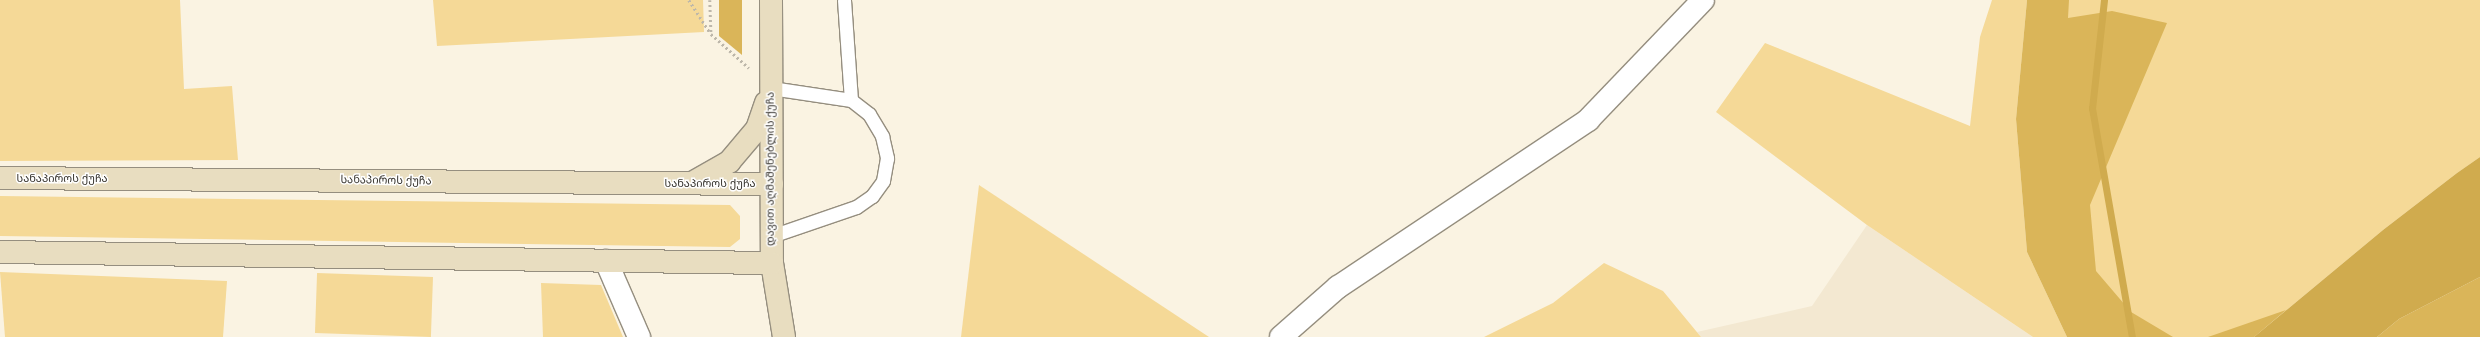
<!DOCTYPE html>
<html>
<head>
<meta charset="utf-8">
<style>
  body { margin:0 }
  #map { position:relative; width:2480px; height:337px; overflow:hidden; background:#faf3e2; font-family:"Fira Sans","Noto Sans Georgian",sans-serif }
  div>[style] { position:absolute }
  .built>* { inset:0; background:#f3e8d1 }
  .green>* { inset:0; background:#f5d997; transform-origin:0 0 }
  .forest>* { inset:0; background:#dab559 }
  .water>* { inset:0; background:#d0ab4e }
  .stream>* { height:7px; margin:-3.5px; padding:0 3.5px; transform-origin:3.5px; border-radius:3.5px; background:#d0ab4e }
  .path>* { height:2.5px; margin-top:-1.25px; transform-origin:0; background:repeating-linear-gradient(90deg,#bdb7aa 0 2px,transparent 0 5px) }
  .roads { filter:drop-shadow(1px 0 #958e7f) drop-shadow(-1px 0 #958e7f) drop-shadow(0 1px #958e7f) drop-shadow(0 -1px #958e7f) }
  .service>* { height:13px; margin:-6.5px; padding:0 6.5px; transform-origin:6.5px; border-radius:6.5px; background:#fff }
  .minor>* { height:22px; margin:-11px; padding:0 11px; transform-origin:11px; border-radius:11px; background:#fff }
  .secondary>* { height:22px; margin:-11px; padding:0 11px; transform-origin:11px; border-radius:11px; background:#e8ddc0 }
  span { translate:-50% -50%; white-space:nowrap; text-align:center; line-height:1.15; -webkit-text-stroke:3px #fff; paint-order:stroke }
  .street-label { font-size:11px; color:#36332d }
</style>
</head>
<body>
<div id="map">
  <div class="built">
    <i style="clip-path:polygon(1867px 225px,2033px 337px,1701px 337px,1697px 332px,1812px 306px)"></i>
  </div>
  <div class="green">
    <i style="clip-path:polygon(0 0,180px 0,184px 89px,232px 86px,238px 160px,0 161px)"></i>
    <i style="clip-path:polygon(433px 0,703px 0,704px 32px,437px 46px)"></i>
    <i style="clip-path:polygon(1992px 0,2027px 0,2016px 119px,2027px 252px,2067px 337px,2033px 337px,1867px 225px,1716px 112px,1765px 43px,1970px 126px,1980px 37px)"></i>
    <i style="clip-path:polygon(2062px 0,2480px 0,2480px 157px,2457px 173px,2383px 230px,2254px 337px,2093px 337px)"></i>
    <i style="clip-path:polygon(979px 185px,1209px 337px,961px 337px)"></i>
    <i style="clip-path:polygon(0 196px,730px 205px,740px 216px,740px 239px,730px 247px,0 236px)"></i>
    <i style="clip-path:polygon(1604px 263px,1663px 291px,1701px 337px,1484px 337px,1553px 303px)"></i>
    <i style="clip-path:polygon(0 272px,227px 281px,223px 337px,5px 337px)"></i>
    <i style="left:433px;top:277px;width:60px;height:116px;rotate:92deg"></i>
    <i style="clip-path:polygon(541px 283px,601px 285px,623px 337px,543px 337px)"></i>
  </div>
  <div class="forest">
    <i style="clip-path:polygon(719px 0,742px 0,742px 55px,719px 36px)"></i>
    <i style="clip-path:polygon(2027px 0,2069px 0,2068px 18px,2112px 11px,2167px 23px,2090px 205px,2096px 271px,2131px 312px,2173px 337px,2067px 337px,2027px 252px,2016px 119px)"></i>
    <i style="clip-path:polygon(2480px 277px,2480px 337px,2377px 337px,2399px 319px)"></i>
    <i style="clip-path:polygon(2286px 310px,2254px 337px,2208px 337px)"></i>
  </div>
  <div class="water">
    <i style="clip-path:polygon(2480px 157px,2480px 277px,2399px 319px,2377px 337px,2254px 337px,2383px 230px,2457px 173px)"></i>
  </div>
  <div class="stream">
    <i style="left:2104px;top:0;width:109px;rotate:96.3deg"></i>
    <i style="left:2092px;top:108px;width:232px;rotate:80.1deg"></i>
  </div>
  <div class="path">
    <i style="left:689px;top:0;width:40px;rotate:57.1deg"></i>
    <i style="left:711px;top:34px;width:51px;rotate:41.8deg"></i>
    <i style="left:710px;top:0;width:33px;rotate:88deg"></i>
  </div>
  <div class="roads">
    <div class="service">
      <i style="left:844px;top:0;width:100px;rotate:86deg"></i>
      <i style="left:771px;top:88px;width:81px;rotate:8.5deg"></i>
      <i style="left:851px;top:100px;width:23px;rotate:38deg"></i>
      <i style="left:869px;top:114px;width:26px;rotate:59deg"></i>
      <i style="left:882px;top:136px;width:23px;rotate:77deg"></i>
      <i style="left:887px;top:158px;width:23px;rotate:100deg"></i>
      <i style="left:883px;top:181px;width:19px;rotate:126deg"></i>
      <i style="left:872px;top:196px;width:19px;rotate:145deg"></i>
      <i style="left:856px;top:207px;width:89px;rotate:161deg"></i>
    </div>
    <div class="minor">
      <i style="left:606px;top:261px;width:83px;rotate:66.5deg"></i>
      <i style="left:1281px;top:337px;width:76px;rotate:-41.3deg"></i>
      <i style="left:1338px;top:287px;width:301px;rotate:-33.7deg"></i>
      <i style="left:1588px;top:120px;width:166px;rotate:-46.2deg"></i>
    </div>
    <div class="secondary">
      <i style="left:771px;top:0;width:263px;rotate:89.8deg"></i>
      <i style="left:772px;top:263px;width:75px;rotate:80.8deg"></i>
      <i style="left:0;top:178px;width:772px;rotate:0.45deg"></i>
      <i style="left:692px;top:183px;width:43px;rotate:-29.6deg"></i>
      <i style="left:729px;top:162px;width:43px;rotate:-49.7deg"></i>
      <i style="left:757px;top:129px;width:28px;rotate:-71deg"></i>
      <i style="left:0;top:252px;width:772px;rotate:0.82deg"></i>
    </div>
  </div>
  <div class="street-label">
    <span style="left:771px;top:169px;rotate:-90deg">დავით აღმაშენებლის ქუჩა</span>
    <span style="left:62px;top:179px">სანაპიროს ქუჩა</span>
    <span style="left:386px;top:181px;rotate:1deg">სანაპიროს ქუჩა</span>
    <span style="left:710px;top:184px">სანაპიროს ქუჩა</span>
  </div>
</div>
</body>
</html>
